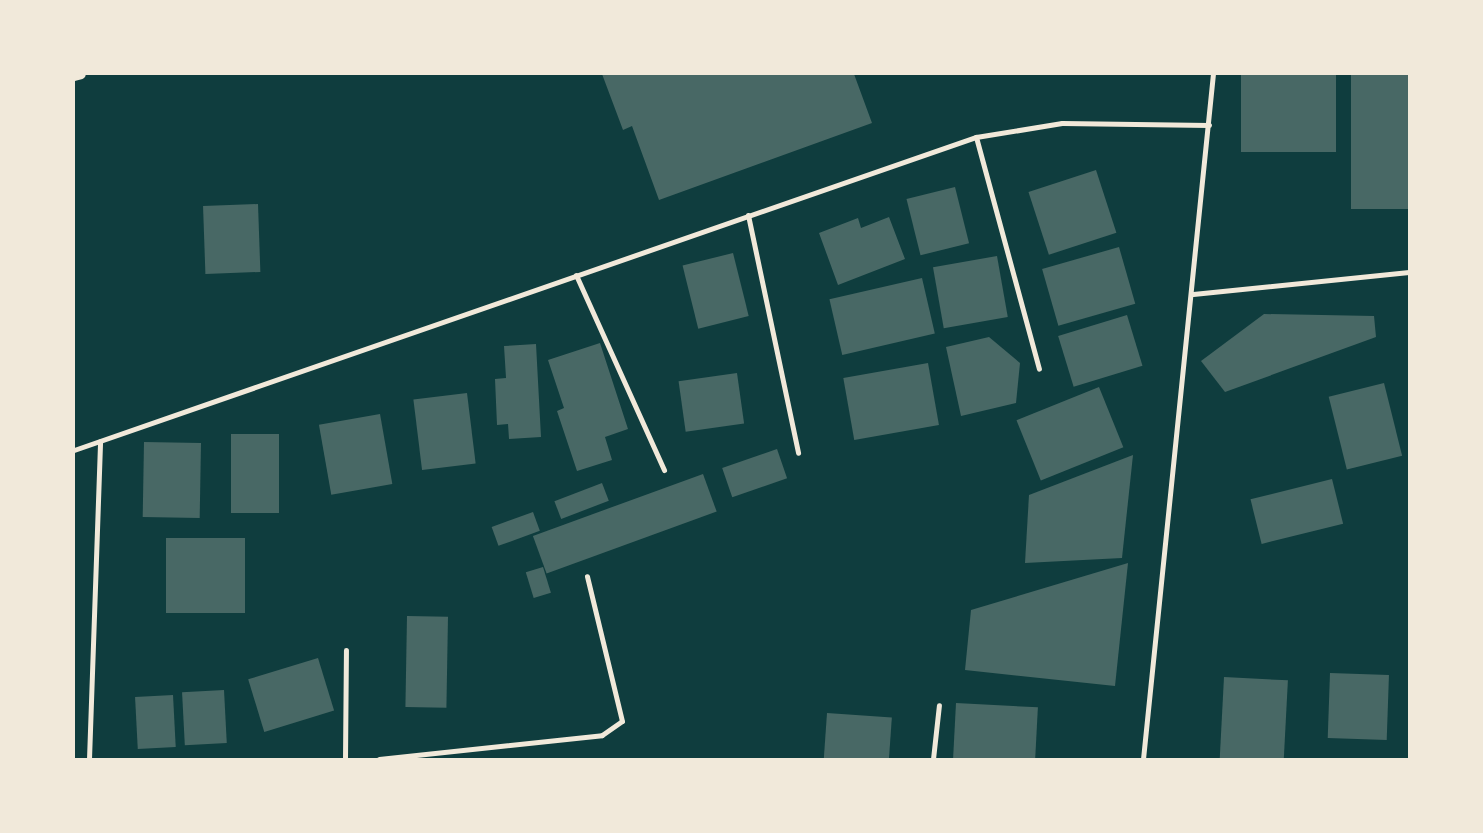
<!DOCTYPE html>
<html>
<head>
<meta charset="utf-8">
<style>
  body { margin:0 }
  #map { position:relative; width:1483px; height:833px; overflow:hidden; background:#0f3d3e; font-family:"DejaVu Sans",sans-serif }
  div>[style] { position:absolute }
  .building>* { inset:0; background:#486865; transform-origin:0 0 }
  .minor>* { height:5px; margin:-2.5px; padding:0 2.5px; transform-origin:2.5px; border-radius:2.5px; background:#f1e9da }
  .tertiary>* { height:9px; margin:-4.5px; padding:0 4.5px; transform-origin:4.5px; border-radius:4.5px; background:#f1e9da }
  span { translate:-50% -50%; white-space:nowrap; text-align:center; line-height:1.15; -webkit-text-stroke:5px #f1e9da; paint-order:stroke }
  .frame { position:absolute; inset:0; border:75px solid #f1e9da; pointer-events:none }
</style>
</head>
<body>
<div id="map">
  <div class="building">
    <i style="clip-path:polygon(602px 74px,854px 74px,872px 123px,659px 200px,632px 126px,623px 130px)"></i>
    <i style="left:1241px;top:74px;width:95px;height:78px"></i>
    <i style="left:1351px;top:74px;width:58px;height:135px"></i>
    <i style="left:1096px;top:170px;width:66px;height:71px;rotate:72deg"></i>
    <i style="left:955px;top:187px;width:58px;height:50px;rotate:76deg"></i>
    <i style="left:258px;top:204px;width:68px;height:55px;rotate:88deg"></i>
    <i style="clip-path:polygon(889px 217px,905px 259px,838px 285px,819px 233px,858px 218px,861px 228px)"></i>
    <i style="left:1119px;top:247px;width:59px;height:80px;rotate:74deg"></i>
    <i style="left:733px;top:253px;width:65px;height:52px;rotate:76deg"></i>
    <i style="left:997px;top:256px;width:62px;height:65px;rotate:80deg"></i>
    <i style="left:922px;top:278px;width:57px;height:95px;rotate:77deg"></i>
    <i style="clip-path:polygon(1264px 314px,1374px 316px,1376px 337px,1225px 392px,1201px 361px)"></i>
    <i style="left:1127px;top:315px;width:53px;height:72px;rotate:73deg"></i>
    <i style="clip-path:polygon(989px 337px,1020px 363px,1016px 403px,961px 416px,946px 347px)"></i>
    <i style="clip-path:polygon(600px 343px,628px 429px,605px 437px,612px 460px,577px 471px,557px 411px,564px 408px,548px 360px)"></i>
    <i style="clip-path:polygon(536px 344px,541px 437px,509px 439px,508px 424px,497px 425px,495px 379px,506px 378px,504px 346px)"></i>
    <i style="left:928px;top:363px;width:63px;height:86px;rotate:80deg"></i>
    <i style="left:737px;top:373px;width:51px;height:59px;rotate:82deg"></i>
    <i style="left:1384px;top:383px;width:75px;height:57px;rotate:76deg"></i>
    <i style="left:1099px;top:387px;width:65px;height:89px;rotate:68deg"></i>
    <i style="left:467px;top:393px;width:71px;height:54px;rotate:83deg"></i>
    <i style="left:380px;top:414px;width:71px;height:62px;rotate:80deg"></i>
    <i style="left:231px;top:434px;width:48px;height:79px"></i>
    <i style="left:144px;top:442px;width:57px;height:75px;rotate:1deg"></i>
    <i style="left:777px;top:449px;width:31px;height:58px;rotate:71deg"></i>
    <i style="clip-path:polygon(1133px 455px,1122px 558px,1025px 563px,1029px 495px)"></i>
    <i style="left:703px;top:474px;width:40px;height:181px;rotate:70deg"></i>
    <i style="left:1332px;top:479px;width:46px;height:84px;rotate:76deg"></i>
    <i style="left:602px;top:483px;width:19px;height:51px;rotate:69deg"></i>
    <i style="left:533px;top:512px;width:20px;height:44px;rotate:70deg"></i>
    <i style="left:166px;top:538px;width:79px;height:75px"></i>
    <i style="clip-path:polygon(1128px 563px,1115px 686px,965px 670px,971px 610px)"></i>
    <i style="left:543px;top:567px;width:27px;height:18px;rotate:73deg"></i>
    <i style="left:407px;top:616px;width:41px;height:91px;rotate:1deg"></i>
    <i style="left:318px;top:658px;width:55px;height:73px;rotate:73deg"></i>
    <i style="left:1330px;top:673px;width:59px;height:65px;rotate:2deg"></i>
    <i style="left:1224px;top:677px;width:64px;height:82px;rotate:3deg"></i>
    <i style="left:224px;top:690px;width:53px;height:42px;rotate:87deg"></i>
    <i style="left:173px;top:695px;width:52px;height:38px;rotate:87deg"></i>
    <i style="left:956px;top:703px;width:82px;height:56px;rotate:3deg"></i>
    <i style="left:827px;top:713px;width:65px;height:46px;rotate:4deg"></i>
  </div>
  <div class="minor">
    <i style="left:976px;top:137px;width:240px;rotate:74.8deg"></i>
    <i style="left:748px;top:215px;width:243px;rotate:78.1deg"></i>
    <i style="left:576px;top:275px;width:214px;rotate:65.7deg"></i>
    <i style="left:1193px;top:294px;width:217px;rotate:-5.8deg"></i>
    <i style="left:74px;top:450px;width:955px;rotate:-19.14deg"></i>
    <i style="left:976px;top:137px;width:87px;rotate:-9.2deg"></i>
    <i style="left:1062px;top:123px;width:147px;rotate:0.8deg"></i>
    <i style="left:89px;top:759px;width:318px;rotate:-88deg"></i>
    <i style="left:345px;top:759px;width:109px;rotate:-89.5deg"></i>
    <i style="left:379px;top:759px;width:224px;rotate:-6.1deg"></i>
    <i style="left:602px;top:735px;width:24px;rotate:-35deg"></i>
    <i style="left:622px;top:721px;width:149px;rotate:-103.6deg"></i>
    <i style="left:933px;top:759px;width:54px;rotate:-83.7deg"></i>
    <i style="left:1143px;top:759px;width:689px;rotate:-84.17deg"></i>
  </div>
  <div class="tertiary">
    <i style="left:74px;top:76px;width:7px;rotate:-16deg"></i>
  </div>
  <div class="frame"></div>
</div>
</body>
</html>
